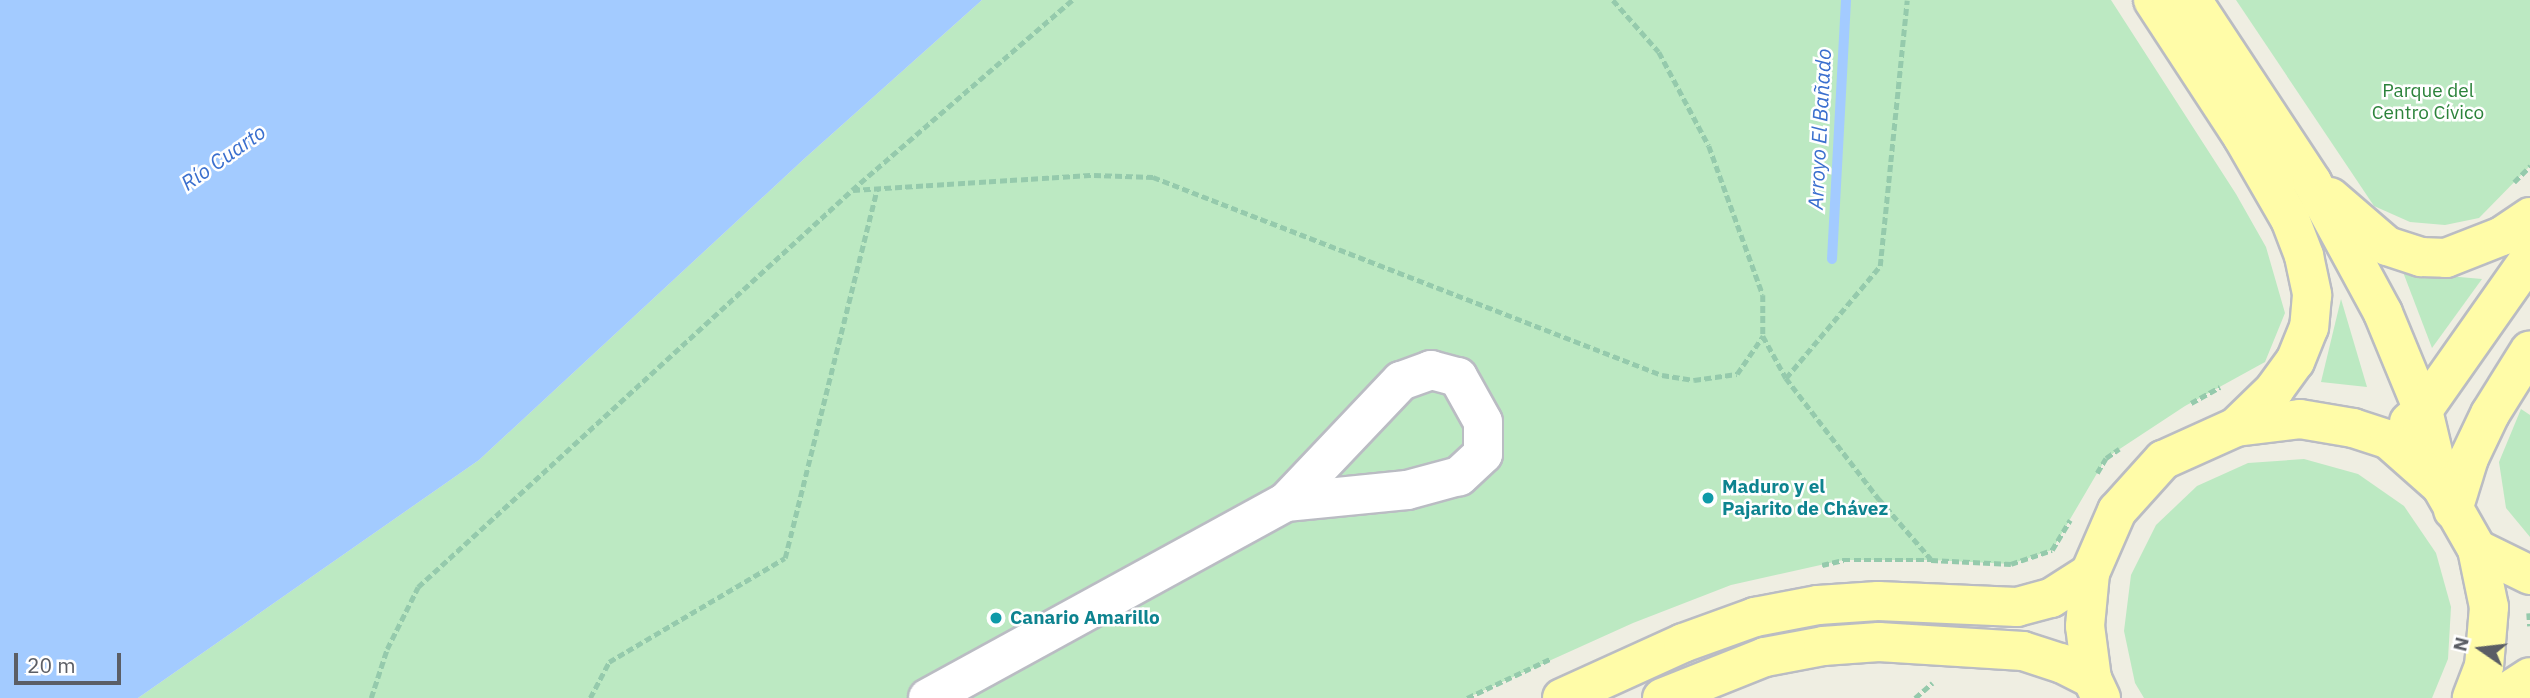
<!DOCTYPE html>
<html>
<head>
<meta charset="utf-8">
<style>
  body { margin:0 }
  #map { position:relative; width:2530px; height:698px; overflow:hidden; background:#efeee2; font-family:"IBM Plex Sans",sans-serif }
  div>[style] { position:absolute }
  .green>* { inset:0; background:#bce9c2 }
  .water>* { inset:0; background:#a3cbff }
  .stream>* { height:10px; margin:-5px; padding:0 5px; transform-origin:5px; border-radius:5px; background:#a3cbff }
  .path>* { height:4.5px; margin-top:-2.25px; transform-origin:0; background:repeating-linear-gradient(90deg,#95caac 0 7px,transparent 0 10.5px) }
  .roads { filter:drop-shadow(2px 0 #babcc3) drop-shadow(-2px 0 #babcc3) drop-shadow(0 2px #babcc3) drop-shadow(0 -2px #babcc3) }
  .minor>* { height:38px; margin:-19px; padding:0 19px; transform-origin:19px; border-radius:19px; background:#fff }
  .major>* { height:38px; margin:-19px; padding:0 19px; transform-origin:19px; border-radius:19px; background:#fffca8 }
  .dots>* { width:19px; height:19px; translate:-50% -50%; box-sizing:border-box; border:4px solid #fff; border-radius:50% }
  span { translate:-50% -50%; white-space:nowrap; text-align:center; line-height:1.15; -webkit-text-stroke:5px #fff; paint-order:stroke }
  .park-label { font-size:19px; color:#2c833b }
  .culture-label { font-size:19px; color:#0d838f; font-weight:700 }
  .left { translate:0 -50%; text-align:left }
  .water-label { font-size:21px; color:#3a6fce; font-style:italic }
  .north { position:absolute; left:2446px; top:614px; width:70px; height:70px; -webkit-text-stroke:5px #fff; paint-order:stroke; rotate:284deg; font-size:19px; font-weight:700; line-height:28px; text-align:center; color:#5b5e65 }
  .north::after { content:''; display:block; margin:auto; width:24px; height:32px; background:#5b5e65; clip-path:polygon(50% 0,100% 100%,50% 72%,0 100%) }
  .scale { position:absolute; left:14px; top:653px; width:107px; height:32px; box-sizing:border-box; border:4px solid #5b5e65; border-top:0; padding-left:9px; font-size:21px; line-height:24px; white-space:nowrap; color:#5b5e65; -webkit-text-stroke:5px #fff; paint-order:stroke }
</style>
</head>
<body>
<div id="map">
  <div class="green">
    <i style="clip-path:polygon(982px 0,2111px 0,2236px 194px,2266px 247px,2285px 313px,2265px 362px,2185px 406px,2106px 458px,2052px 550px,2011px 564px,1931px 560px,1843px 560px,1731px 585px,1633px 623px,1467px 698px,138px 698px,479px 460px,804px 159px)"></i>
    <i style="clip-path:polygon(2236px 0,2530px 0,2530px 166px,2479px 218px,2445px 225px,2410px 222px,2374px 206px)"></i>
    <i style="clip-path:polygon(2403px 272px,2482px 279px,2432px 348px)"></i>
    <i style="clip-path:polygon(2341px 299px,2367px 387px,2321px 382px)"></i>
    <i style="clip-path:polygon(2521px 409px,2530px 415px,2530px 537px,2506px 508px,2499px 462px)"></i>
    <i style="clip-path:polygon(2304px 459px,2358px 474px,2404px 506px,2436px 553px,2451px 607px,2448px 659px,2432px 698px,2144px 698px,2135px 683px,2124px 631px,2131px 575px,2156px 525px,2197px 486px,2248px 463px)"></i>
  </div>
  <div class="water">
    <i style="clip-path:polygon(0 0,982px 0,804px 159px,479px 460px,138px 698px,0 698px)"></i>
  </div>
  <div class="stream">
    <i style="left:1832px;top:259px;width:259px;rotate:-86.9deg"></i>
  </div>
  <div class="path">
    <i style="left:1613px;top:0;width:69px;rotate:48.5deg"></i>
    <i style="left:1659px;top:52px;width:106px;rotate:62deg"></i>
    <i style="left:1709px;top:146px;width:158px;rotate:70.1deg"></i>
    <i style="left:1763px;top:295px;width:41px;rotate:90deg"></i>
    <i style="left:1763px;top:336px;width:48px;rotate:61.3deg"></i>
    <i style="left:1786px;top:378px;width:153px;rotate:52.5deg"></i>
    <i style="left:1879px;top:499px;width:79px;rotate:49.1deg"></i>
    <i style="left:2514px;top:182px;width:23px;rotate:-45deg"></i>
    <i style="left:853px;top:190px;width:241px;rotate:-3.6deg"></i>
    <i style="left:1094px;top:175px;width:59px;rotate:1.9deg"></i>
    <i style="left:1153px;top:177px;width:546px;rotate:21.26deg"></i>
    <i style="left:1662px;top:375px;width:32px;rotate:9deg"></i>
    <i style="left:1694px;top:380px;width:43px;rotate:-7.9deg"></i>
    <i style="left:1737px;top:374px;width:46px;rotate:-55.6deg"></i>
    <i style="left:1786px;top:378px;width:146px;rotate:-50deg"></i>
    <i style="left:1880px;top:266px;width:267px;rotate:-84.2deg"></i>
    <i style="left:2191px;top:403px;width:33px;rotate:-29deg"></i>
    <i style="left:2097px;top:473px;width:17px;rotate:-59deg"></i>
    <i style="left:2106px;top:458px;width:16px;rotate:-35deg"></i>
    <i style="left:1822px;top:565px;width:22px;rotate:-13deg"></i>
    <i style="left:1843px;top:560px;width:88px"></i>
    <i style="left:1931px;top:560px;width:80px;rotate:2.9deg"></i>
    <i style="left:2011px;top:564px;width:43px;rotate:-18.9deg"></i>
    <i style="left:2052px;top:550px;width:35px;rotate:-59deg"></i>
    <i style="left:2529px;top:613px;width:13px;rotate:86deg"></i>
    <i style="left:371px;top:698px;width:52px;rotate:-71.9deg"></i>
    <i style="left:387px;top:649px;width:69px;rotate:-63.4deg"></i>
    <i style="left:418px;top:587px;width:588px;rotate:-42.45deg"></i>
    <i style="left:852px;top:190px;width:291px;rotate:-40.8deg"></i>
    <i style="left:590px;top:698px;width:41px;rotate:-62.2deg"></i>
    <i style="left:609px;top:662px;width:204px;rotate:-30.6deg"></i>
    <i style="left:785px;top:558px;width:380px;rotate:-76deg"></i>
    <i style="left:1467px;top:698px;width:92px;rotate:-25.2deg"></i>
    <i style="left:1915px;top:698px;width:23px;rotate:-41deg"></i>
  </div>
  <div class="roads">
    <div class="minor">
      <i style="left:928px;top:698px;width:408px;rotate:-28.7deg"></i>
      <i style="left:1286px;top:502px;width:167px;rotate:-46.5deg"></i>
      <i style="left:1401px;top:381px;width:32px;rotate:-20deg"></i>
      <i style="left:1431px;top:370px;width:28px;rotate:15deg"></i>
      <i style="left:1458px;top:377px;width:51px;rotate:60.9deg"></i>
      <i style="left:1483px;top:422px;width:32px;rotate:90deg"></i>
      <i style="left:1483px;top:454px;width:33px;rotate:137deg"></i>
      <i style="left:1459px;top:476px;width:54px;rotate:164.9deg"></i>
      <i style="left:1407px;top:490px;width:122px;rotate:174.3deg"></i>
    </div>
    <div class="major">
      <i style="left:2153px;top:0;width:163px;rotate:56.8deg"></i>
      <i style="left:2242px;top:136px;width:96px;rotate:60deg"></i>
      <i style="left:2290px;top:219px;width:40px;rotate:69deg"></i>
      <i style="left:2304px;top:256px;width:40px;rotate:78deg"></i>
      <i style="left:2312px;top:295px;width:32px;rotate:95deg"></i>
      <i style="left:2309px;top:327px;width:37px;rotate:112deg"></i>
      <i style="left:2295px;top:361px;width:34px;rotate:126deg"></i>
      <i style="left:2275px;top:389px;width:54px;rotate:135.7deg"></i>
      <i style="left:2192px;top:0;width:218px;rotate:56.6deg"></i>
      <i style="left:2312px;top:182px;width:149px;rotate:61.5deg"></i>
      <i style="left:2383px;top:313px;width:105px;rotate:67.6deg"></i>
      <i style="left:2423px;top:410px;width:78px;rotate:76.7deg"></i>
      <i style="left:2330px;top:197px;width:75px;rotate:40.7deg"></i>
      <i style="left:2387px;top:246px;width:36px;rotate:18deg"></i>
      <i style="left:2421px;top:257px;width:25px;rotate:2deg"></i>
      <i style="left:2446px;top:258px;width:60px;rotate:-21.4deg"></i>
      <i style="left:2502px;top:236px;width:34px;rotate:-34deg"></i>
      <i style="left:2409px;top:422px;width:18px;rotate:-41deg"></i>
      <i style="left:2423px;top:410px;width:186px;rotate:-54.9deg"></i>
      <i style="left:2453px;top:510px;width:54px;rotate:-72.9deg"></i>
      <i style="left:2469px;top:458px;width:49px;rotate:-64.5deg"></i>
      <i style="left:2490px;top:414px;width:75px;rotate:-58deg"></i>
      <i style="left:2477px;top:549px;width:59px;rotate:26.1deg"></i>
      <i style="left:1562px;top:698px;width:133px;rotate:-24.4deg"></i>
      <i style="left:1683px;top:643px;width:77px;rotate:-19.9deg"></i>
      <i style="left:1755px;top:617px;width:64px;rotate:-10.8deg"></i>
      <i style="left:1818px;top:605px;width:60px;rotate:-3.8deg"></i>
      <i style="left:1878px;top:601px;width:139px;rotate:2.5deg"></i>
      <i style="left:2017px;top:607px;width:35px;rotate:-15deg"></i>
      <i style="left:2051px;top:598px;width:46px;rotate:-32.7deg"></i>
      <i style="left:1662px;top:698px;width:111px;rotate:-21.7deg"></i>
      <i style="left:1765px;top:657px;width:59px;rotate:-10.7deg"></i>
      <i style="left:1823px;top:646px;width:56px;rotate:-4.1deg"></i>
      <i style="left:1879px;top:642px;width:144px;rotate:3.6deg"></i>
      <i style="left:2023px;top:651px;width:40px;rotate:18deg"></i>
      <i style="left:2061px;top:663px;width:35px;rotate:27deg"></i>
      <i style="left:2101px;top:698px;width:21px;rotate:-115deg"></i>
      <i style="left:2092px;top:679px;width:53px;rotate:-97.5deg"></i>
      <i style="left:2085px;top:626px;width:53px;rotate:-84.6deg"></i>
      <i style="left:2090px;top:573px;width:68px;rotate:-66.5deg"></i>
      <i style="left:2117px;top:511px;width:69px;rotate:-48deg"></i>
      <i style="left:2163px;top:460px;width:80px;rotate:-24.3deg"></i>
      <i style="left:2236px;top:427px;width:64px;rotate:-7.1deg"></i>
      <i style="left:2300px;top:419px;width:54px;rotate:9.6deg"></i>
      <i style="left:2353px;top:428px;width:38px;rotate:18deg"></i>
      <i style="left:2389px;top:440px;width:69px;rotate:41.5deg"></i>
      <i style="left:2441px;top:486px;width:73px;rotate:60.3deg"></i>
      <i style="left:2477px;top:549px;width:59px;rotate:78.3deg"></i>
      <i style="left:2489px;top:607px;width:59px;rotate:94.8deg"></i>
      <i style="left:2484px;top:666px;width:34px;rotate:111deg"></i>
      <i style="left:2498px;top:698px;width:38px;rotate:-33deg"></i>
    </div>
  </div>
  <div class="dots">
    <i style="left:1708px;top:498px;background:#0f9aa8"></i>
    <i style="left:996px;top:618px;background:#0f9aa8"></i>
  </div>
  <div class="park-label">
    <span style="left:2428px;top:102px">Parque del<br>Centro Cívico</span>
  </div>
  <div class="culture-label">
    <span class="left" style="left:1722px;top:498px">Maduro y el<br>Pajarito de Chávez</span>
    <span class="left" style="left:1010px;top:618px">Canario Amarillo</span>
  </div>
  <div class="water-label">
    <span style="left:1819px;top:129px;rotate:-87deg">Arroyo El Bañado</span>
    <span style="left:223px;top:157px;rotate:-35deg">Río Cuarto</span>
  </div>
  <div class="north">N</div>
  <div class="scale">20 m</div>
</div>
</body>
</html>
